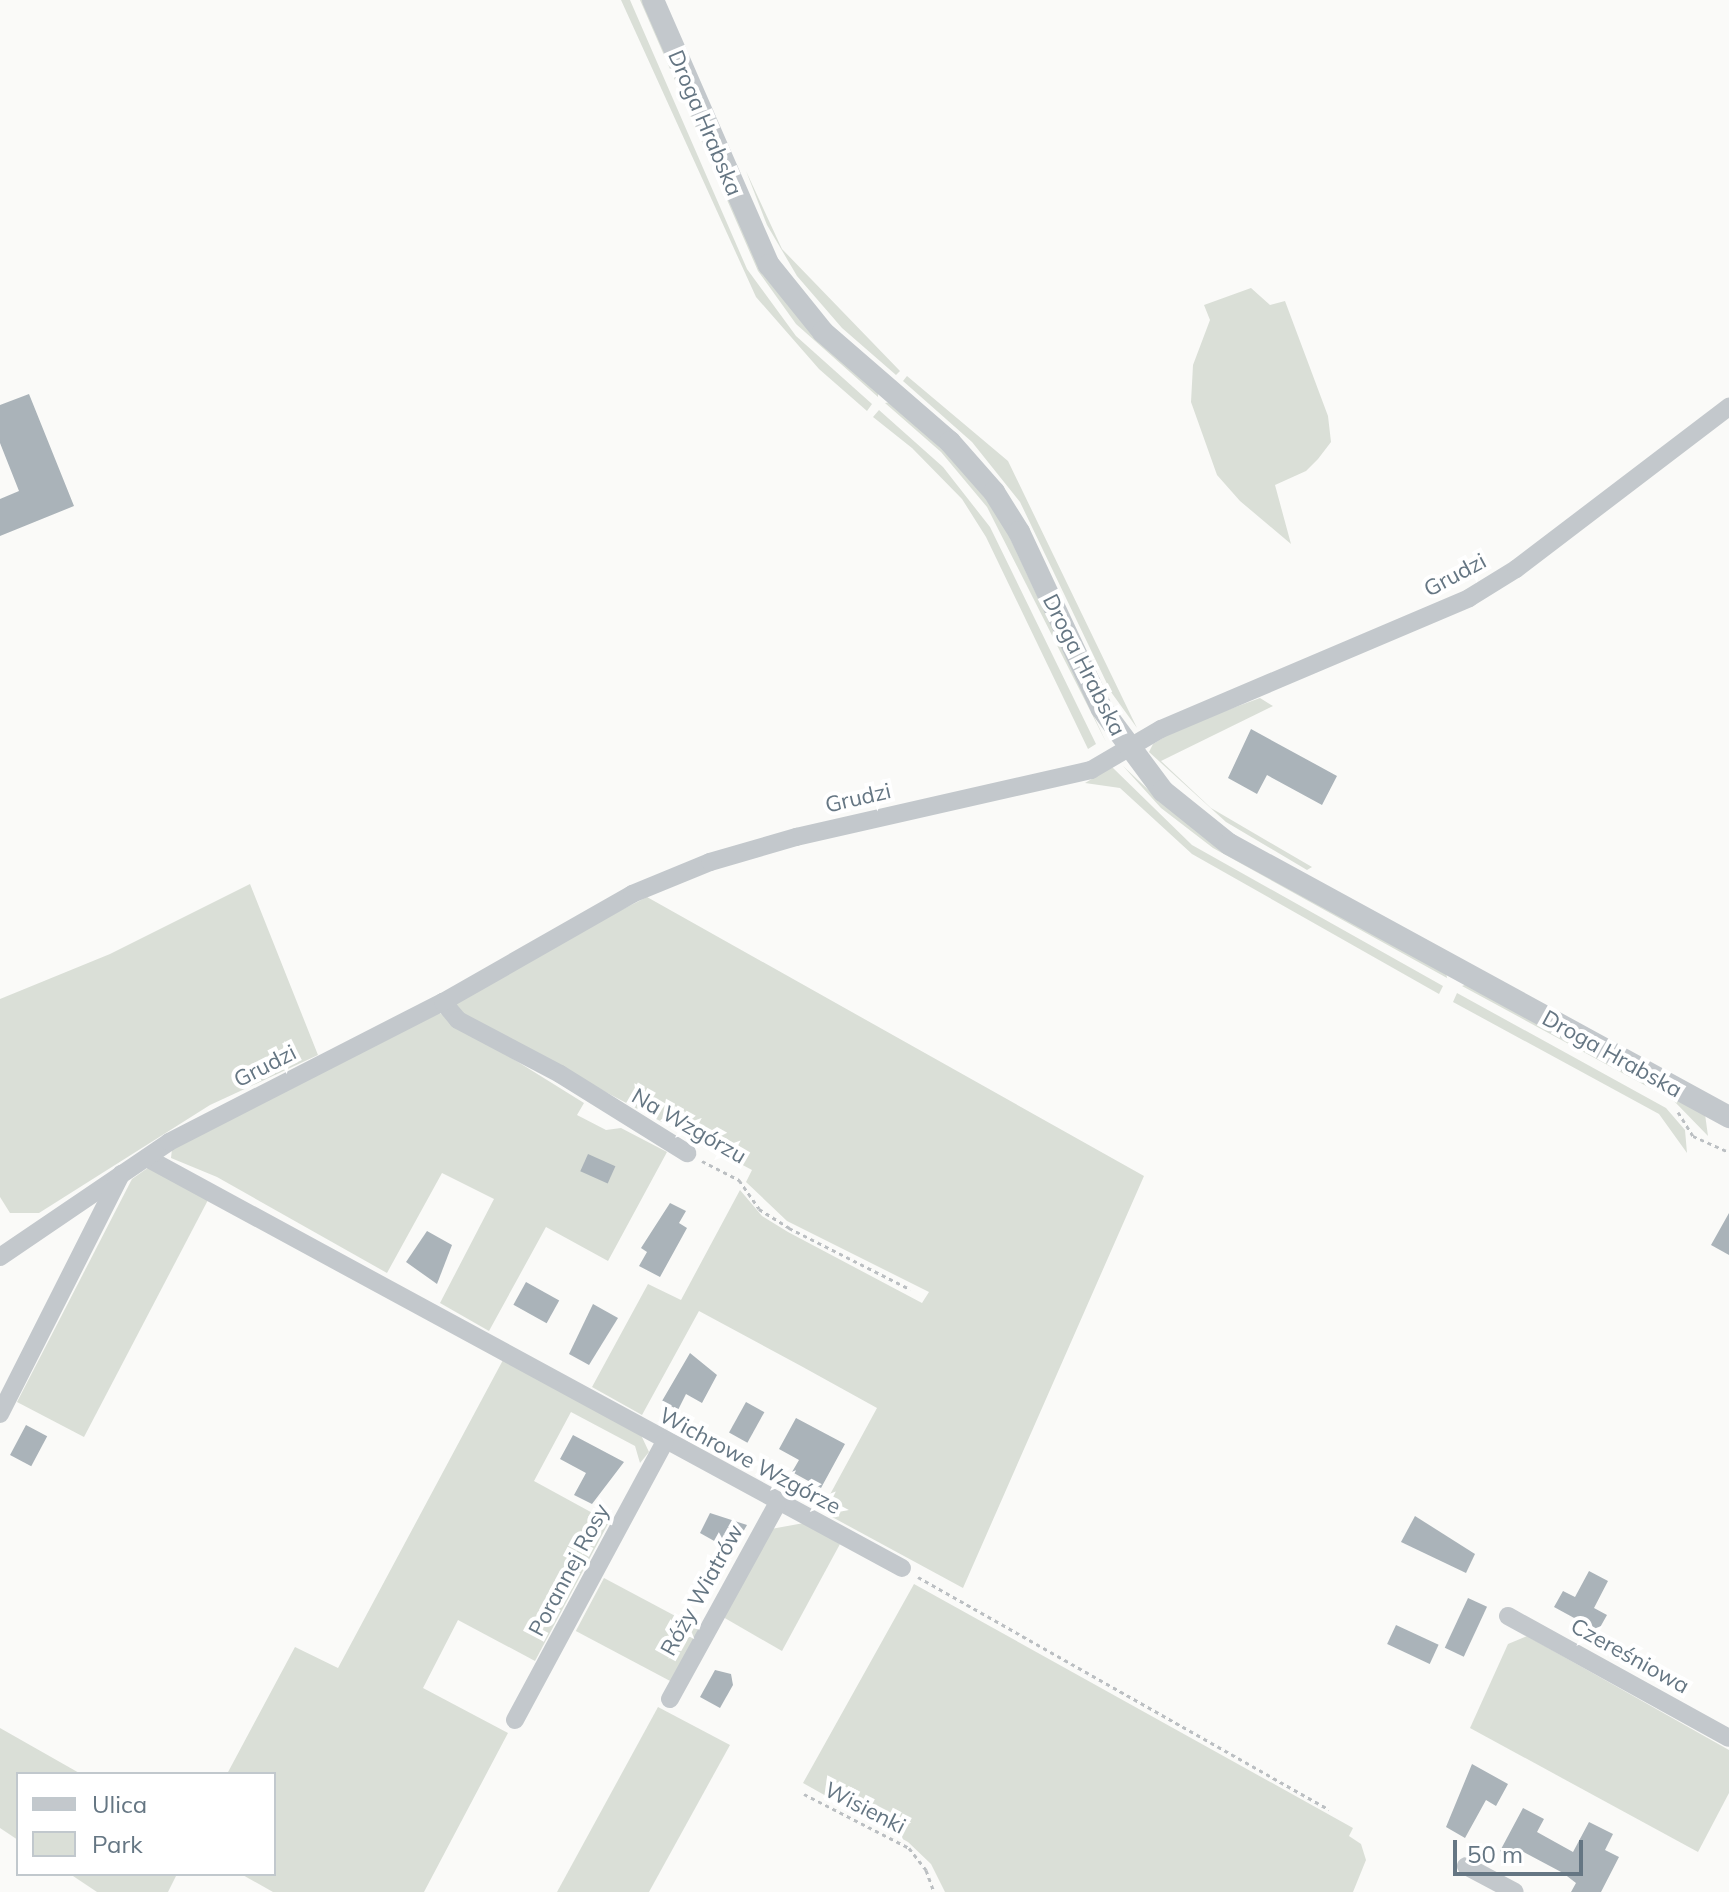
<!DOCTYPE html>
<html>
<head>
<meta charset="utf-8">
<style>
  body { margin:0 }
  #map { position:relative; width:1729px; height:1892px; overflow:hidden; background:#fafaf8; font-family:Mulish,sans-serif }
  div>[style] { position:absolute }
  .green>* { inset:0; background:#dadfd7; transform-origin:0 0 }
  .building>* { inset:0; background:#aab3b9; transform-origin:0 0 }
  .path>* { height:3px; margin-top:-1.5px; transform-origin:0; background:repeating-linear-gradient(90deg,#bbbfc2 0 4px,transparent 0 8px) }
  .minor>* { height:18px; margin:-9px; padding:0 9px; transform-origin:9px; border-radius:9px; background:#c3c8cc }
  .tertiary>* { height:22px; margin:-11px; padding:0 11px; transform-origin:11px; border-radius:11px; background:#c3c8cc }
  span { translate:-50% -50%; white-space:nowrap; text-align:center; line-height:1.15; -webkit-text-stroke:8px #fff; paint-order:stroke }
  .street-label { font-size:22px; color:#657683 }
  .legend { position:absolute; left:16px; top:1772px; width:260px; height:104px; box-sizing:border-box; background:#fff; border:2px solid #c1c8cd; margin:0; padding:10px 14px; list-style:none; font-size:24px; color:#657683 }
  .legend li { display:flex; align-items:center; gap:16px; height:40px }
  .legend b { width:40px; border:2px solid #c1c8cd }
  .scale { position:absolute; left:1453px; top:1840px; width:130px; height:36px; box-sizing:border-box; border:4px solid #657683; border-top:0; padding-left:10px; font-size:24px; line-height:28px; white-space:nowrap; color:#657683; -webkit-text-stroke:6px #fff; paint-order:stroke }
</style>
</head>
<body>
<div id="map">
  <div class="green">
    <i style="clip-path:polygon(621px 0,630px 0,747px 269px,796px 336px,872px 404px,867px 411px,819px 369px,756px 297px)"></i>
    <i style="clip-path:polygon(640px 0,645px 0,765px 273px,809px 330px,878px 391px,878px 397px,796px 324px,758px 271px)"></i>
    <i style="clip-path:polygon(746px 171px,782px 249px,900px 371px,896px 375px,842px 328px,797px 276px,767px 225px)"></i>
    <i style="clip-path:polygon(1251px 288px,1270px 305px,1285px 301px,1328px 416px,1331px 442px,1318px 459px,1306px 471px,1275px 485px,1291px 544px,1240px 501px,1217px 475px,1191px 402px,1193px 365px,1210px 320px,1204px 305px)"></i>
    <i style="clip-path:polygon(907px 376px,1008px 461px,1137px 728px,1111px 692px,1020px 502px,972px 442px,903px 381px)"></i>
    <i style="clip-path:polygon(891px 402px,961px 467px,1001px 519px,1106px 742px,987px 507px,941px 452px,885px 403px)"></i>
    <i style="clip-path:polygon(879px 410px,943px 467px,990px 527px,1096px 744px,1088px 749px,986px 537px,962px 499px,912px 448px,873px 417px)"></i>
    <i style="clip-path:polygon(1260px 698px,1273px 706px,1161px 761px,1211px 808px,1312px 867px,1307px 870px,1226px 822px,1149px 752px,1153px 744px,1181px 727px)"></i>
    <i style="clip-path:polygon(1123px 766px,1154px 795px,1446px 972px,1447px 978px,1213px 848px,1161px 808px)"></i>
    <i style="clip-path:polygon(1112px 767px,1192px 845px,1443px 986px,1439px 994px,1192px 854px,1120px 788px,1085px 783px)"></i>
    <i style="clip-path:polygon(250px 884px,318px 1055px,210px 1105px,39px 1213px,10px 1213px,0 1197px,0 999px,110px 954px)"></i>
    <i style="clip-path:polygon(647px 897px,1144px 1176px,963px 1588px,821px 1511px,877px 1408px,801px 1366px,699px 1311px,642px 1415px,592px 1387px,648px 1284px,681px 1300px,740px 1190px,762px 1216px,788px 1232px,922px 1303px,929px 1292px,787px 1221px,746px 1182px,752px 1170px,463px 1016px,453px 1004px,553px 944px)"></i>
    <i style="clip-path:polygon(1467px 984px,1705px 1114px,1708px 1136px,1674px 1101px,1462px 986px)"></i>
    <i style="clip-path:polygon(1457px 993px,1666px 1108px,1685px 1130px,1687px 1153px,1659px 1114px,1453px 1002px)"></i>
    <i style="clip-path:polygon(438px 1012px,584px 1103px,577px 1115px,606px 1130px,621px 1128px,667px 1152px,608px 1261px,546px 1227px,489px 1331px,440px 1303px,494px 1199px,442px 1173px,387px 1273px,217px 1177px,171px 1158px,172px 1149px)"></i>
    <i style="clip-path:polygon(149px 1167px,208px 1200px,84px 1437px,17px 1402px,132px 1179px)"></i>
    <i style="clip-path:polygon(503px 1360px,641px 1435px,649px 1452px,640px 1463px,635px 1446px,571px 1412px,534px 1481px,609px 1522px,535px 1661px,458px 1620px,423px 1688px,508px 1733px,424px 1892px,273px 1892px,241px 1874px,274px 1874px,274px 1774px,227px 1774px,295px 1647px,338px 1668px)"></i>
    <i style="clip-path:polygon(804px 1523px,840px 1544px,782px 1651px,723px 1617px,771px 1529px)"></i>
    <i style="left:604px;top:1578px;width:110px;height:60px;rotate:28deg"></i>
    <i style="clip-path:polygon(914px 1584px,1353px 1828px,1349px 1836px,1361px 1844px,1366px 1860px,1353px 1892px,945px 1892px,931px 1864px,908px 1842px,803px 1783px)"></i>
    <i style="clip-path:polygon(1527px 1636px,1729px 1750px,1729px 1793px,1698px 1852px,1470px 1728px,1508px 1644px)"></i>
    <i style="clip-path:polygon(658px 1707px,730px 1745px,649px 1892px,557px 1892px)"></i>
    <i style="clip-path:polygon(0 1728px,81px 1774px,18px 1774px,18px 1840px,0 1828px)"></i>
    <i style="clip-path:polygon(70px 1874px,177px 1874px,168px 1892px,97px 1892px)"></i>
  </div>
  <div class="building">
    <i style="clip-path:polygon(29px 394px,74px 506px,0 536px,0 499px,19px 491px,0 443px,0 405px)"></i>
    <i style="clip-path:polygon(1251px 729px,1337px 776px,1322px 805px,1267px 775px,1257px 794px,1228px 778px)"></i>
    <i style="left:588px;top:1154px;width:30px;height:19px;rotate:24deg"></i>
    <i style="clip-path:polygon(670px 1203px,686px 1211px,679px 1223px,687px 1228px,660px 1277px,639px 1266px,647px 1252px,641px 1248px)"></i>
    <i style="clip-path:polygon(1729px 1213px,1729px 1255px,1711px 1245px)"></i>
    <i style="clip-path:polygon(427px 1231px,452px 1245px,437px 1284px,406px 1262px)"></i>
    <i style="left:526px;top:1282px;width:38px;height:26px;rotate:29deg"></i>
    <i style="clip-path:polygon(593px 1304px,618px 1318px,589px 1365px,569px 1354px)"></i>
    <i style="clip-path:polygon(690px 1353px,717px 1375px,702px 1403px,686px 1394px,678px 1410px,662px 1401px)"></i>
    <i style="left:746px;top:1402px;width:21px;height:35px;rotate:29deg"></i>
    <i style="clip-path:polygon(796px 1418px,845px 1444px,821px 1488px,792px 1472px,799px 1460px,779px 1449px)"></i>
    <i style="left:26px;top:1425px;width:24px;height:34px;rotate:28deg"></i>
    <i style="clip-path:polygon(573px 1435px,624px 1462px,592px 1504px,574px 1495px,586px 1473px,560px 1459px)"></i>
    <i style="clip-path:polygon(710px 1513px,747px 1525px,732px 1551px,700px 1533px)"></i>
    <i style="clip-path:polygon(1415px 1516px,1475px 1554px,1466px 1573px,1401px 1542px)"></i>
    <i style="clip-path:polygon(1589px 1571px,1608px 1581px,1594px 1608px,1607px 1615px,1598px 1631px,1554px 1607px,1563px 1591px,1575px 1597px)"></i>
    <i style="left:1468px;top:1598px;width:21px;height:55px;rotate:25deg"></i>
    <i style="left:1396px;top:1625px;width:47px;height:21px;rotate:25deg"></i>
    <i style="clip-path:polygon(715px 1670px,731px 1674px,733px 1685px,720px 1708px,700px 1697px)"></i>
    <i style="clip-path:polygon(1472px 1764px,1508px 1784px,1496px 1806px,1486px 1800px,1465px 1838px,1446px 1827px)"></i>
    <i style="clip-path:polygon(1523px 1808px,1544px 1819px,1537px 1832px,1573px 1852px,1589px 1822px,1613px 1834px,1605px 1850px,1619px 1857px,1601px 1892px,1571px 1892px,1576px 1883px,1563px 1873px,1520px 1850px,1515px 1859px,1500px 1851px)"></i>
  </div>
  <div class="path">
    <i style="left:1678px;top:1112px;width:28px;rotate:58deg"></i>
    <i style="left:1693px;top:1136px;width:39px;rotate:24deg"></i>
    <i style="left:702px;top:1161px;width:42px;rotate:27.2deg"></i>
    <i style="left:739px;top:1180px;width:35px;rotate:55deg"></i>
    <i style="left:759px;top:1209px;width:36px;rotate:32deg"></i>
    <i style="left:789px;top:1228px;width:136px;rotate:26.8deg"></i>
    <i style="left:918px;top:1577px;width:472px;rotate:29.5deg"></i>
    <i style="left:804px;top:1794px;width:118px;rotate:27.2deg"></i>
    <i style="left:909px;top:1848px;width:28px;rotate:52deg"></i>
    <i style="left:926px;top:1870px;width:23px;rotate:70deg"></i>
  </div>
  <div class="minor">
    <i style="left:443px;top:1002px;width:23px;rotate:50deg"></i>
    <i style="left:458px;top:1020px;width:115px;rotate:27.9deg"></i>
    <i style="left:560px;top:1074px;width:150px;rotate:31.9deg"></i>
    <i style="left:147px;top:1158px;width:859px;rotate:28.5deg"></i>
    <i style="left:0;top:1257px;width:204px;rotate:-34.2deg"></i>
    <i style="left:169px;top:1142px;width:308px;rotate:-27.1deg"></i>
    <i style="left:443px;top:1002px;width:218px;rotate:-29.7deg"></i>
    <i style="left:632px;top:894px;width:84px;rotate:-22.3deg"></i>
    <i style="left:710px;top:862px;width:90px;rotate:-16.2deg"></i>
    <i style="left:796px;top:837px;width:303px;rotate:-12.8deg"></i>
    <i style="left:1091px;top:770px;width:81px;rotate:-30.4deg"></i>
    <i style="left:1161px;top:729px;width:335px;rotate:-23deg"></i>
    <i style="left:1469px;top:598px;width:55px;rotate:-31.7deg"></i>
    <i style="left:1516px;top:569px;width:268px;rotate:-37.3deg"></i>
    <i style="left:0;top:1414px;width:269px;rotate:-63.2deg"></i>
    <i style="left:1508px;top:1616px;width:252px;rotate:28.9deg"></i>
    <i style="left:670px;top:1699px;width:222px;rotate:-61.2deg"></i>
    <i style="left:515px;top:1720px;width:315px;rotate:-61.7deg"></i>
    <i style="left:1466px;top:1866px;width:55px;rotate:28deg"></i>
  </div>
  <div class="tertiary">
    <i style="left:653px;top:0;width:289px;rotate:66.4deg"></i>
    <i style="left:769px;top:265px;width:86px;rotate:51.1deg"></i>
    <i style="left:823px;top:332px;width:168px;rotate:40.9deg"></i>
    <i style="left:950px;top:442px;width:67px;rotate:48.7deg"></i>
    <i style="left:994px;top:492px;width:47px;rotate:58deg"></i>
    <i style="left:1019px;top:532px;width:195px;rotate:64.9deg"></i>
    <i style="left:1102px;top:709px;width:102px;rotate:53.4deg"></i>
    <i style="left:1163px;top:791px;width:85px;rotate:38.8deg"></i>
    <i style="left:1229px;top:844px;width:570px;rotate:28.63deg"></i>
  </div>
  <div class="street-label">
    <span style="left:705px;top:123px;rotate:67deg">Droga Hrabska</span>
    <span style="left:1455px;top:575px;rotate:-28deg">Grudzi</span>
    <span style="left:1084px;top:665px;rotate:63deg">Droga Hrabska</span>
    <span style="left:858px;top:798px;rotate:-13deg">Grudzi</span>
    <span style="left:1612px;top:1054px;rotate:29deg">Droga Hrabska</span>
    <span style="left:265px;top:1066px;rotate:-27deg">Grudzi</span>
    <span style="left:689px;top:1126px;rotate:30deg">Na Wzgórzu</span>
    <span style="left:750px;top:1461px;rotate:28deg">Wichrowe Wzgórze</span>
    <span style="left:569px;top:1570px;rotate:-62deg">Porannej Rosy</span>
    <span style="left:702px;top:1590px;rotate:-61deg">Róży Wiatrów</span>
    <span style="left:1630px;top:1656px;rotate:29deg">Czereśniowa</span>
    <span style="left:865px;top:1808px;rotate:27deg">Wisienki</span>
  </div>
  <ul class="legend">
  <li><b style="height:10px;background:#c3c8cc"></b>Ulica</li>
  <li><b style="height:22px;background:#dadfd7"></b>Park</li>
  </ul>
  <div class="scale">50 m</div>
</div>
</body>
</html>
